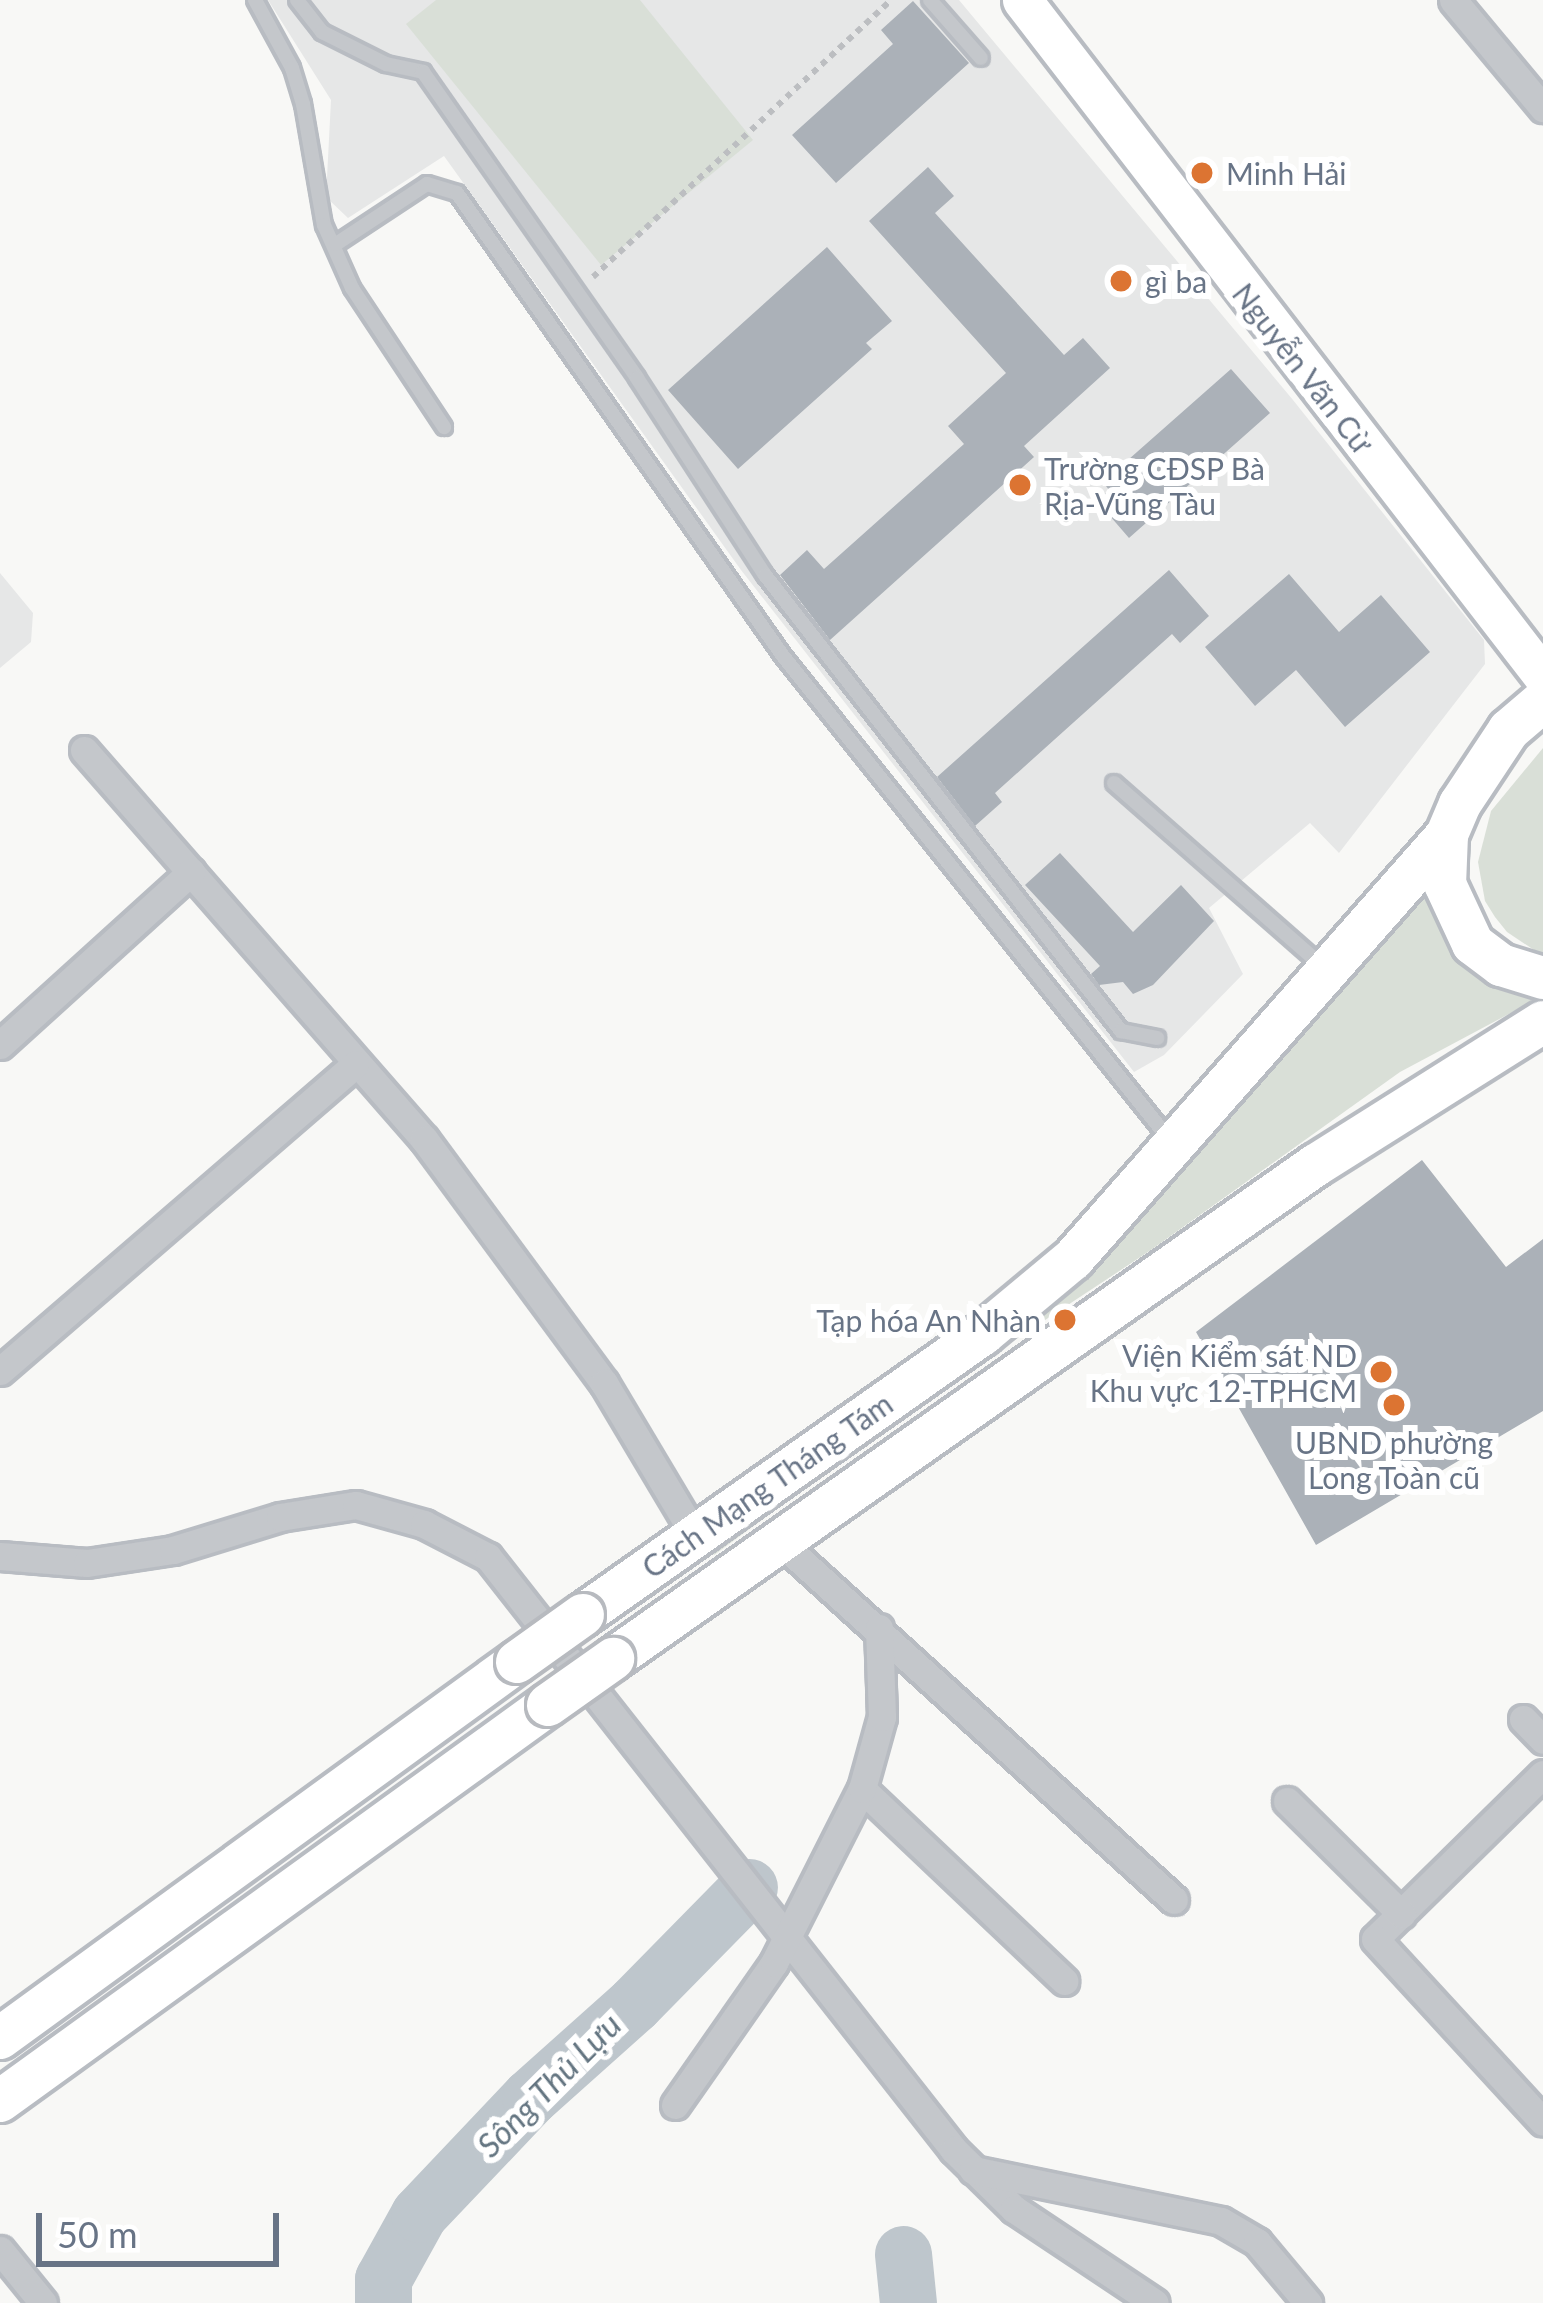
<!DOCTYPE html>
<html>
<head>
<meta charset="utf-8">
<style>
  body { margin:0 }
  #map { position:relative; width:1543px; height:2303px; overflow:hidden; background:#f8f8f6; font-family:Lato,sans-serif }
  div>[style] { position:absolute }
  .built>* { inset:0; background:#e6e7e7 }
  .green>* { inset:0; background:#d9dfd7 }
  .river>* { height:57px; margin:-28.5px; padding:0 28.5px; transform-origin:28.5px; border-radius:28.5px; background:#bec6cc }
  .building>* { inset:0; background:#abb1b8 }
  .path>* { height:6px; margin-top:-3px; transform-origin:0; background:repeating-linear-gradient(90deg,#bcbec1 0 6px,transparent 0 12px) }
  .roads { filter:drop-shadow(3px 0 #b8bcc2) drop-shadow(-3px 0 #b8bcc2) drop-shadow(0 3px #b8bcc2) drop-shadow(0 -3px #b8bcc2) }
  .lane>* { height:14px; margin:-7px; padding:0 7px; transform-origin:7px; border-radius:7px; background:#c4c7cb }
  .street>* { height:27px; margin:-13.5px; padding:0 13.5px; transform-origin:13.5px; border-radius:13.5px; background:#c4c7cb }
  .secondary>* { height:39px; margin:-19.5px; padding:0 19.5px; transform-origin:19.5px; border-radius:19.5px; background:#fff }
  .primary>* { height:42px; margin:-21px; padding:0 21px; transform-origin:21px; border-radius:21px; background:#fff }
  .bridges { filter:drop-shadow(3px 0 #b7babf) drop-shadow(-3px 0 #b7babf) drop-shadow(0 3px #b7babf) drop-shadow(0 -3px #b7babf) }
  .primary-bridge>* { height:42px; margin:-21px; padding:0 21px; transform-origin:21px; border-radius:21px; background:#fff }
  .dots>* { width:33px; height:33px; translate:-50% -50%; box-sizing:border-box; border:6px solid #fff; border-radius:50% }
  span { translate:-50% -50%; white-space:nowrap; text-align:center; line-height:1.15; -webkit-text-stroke:12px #fff; paint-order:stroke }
  .poi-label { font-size:30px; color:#687486 }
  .left { translate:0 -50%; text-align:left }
  .right { translate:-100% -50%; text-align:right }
  .street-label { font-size:30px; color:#687486 }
  .water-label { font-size:33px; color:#647581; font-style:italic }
  .scale { position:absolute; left:36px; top:2213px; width:243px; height:54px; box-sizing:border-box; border:6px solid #687486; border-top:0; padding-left:15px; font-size:36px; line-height:42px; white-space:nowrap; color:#687486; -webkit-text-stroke:9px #fff; paint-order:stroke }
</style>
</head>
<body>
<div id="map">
  <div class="built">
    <i style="clip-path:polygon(268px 0,959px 0,1293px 400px,1484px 640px,1485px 664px,1339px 853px,1310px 823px,1209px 908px,1243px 974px,1164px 1055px,1134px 1072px,741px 570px,444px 156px,348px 218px,326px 197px,331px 100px)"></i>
    <i style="clip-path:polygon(0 573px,33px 613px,31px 642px,0 668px)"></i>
  </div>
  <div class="green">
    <i style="clip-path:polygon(436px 0,640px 0,753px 140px,601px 265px,406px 24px)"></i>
    <i style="clip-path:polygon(1543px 748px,1543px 956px,1507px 932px,1495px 917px,1485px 901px,1478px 862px,1491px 811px)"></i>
    <i style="clip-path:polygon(1430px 877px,1497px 983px,1535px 1000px,1400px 1072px,1151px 1250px,938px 1391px,714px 1555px,710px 1549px,932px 1382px)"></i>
  </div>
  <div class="river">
    <i style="left:903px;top:2254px;width:49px;rotate:84.2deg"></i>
    <i style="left:383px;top:2303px;width:24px;rotate:-90deg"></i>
    <i style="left:383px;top:2279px;width:74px;rotate:-61deg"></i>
    <i style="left:419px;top:2214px;width:161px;rotate:-46.5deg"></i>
    <i style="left:530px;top:2097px;width:140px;rotate:-41.8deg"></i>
    <i style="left:634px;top:2004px;width:164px;rotate:-45.5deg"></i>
  </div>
  <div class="building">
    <i style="clip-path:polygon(913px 1px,969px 63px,836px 183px,792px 135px,893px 44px,881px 30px)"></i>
    <i style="clip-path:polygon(928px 167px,954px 196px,935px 213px,1064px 355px,1083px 338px,1110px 368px,1024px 446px,1034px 457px,830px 640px,780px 575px,807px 550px,824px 569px,964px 444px,948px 426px,1006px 373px,869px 221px)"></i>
    <i style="clip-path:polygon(827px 247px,892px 321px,866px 343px,872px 349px,738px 469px,668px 390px)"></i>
    <i style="clip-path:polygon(1231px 369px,1270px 413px,1129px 538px,1097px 501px,1109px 490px,1103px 482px)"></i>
    <i style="clip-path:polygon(1169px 570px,1209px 616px,1180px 643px,1172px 634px,995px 793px,1002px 802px,975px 826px,937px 777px)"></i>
    <i style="clip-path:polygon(1289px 574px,1339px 632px,1381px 595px,1430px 652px,1345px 727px,1296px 670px,1255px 706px,1205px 647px)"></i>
    <i style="clip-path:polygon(1060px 853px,1133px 932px,1181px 885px,1214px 921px,1153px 985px,1133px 994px,1123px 982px,1099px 985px,1091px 974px,1100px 966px,1025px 885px)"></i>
    <i style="clip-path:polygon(1422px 1160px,1506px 1267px,1543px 1239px,1543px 1411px,1316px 1545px,1196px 1332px)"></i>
  </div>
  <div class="path">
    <i style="left:593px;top:277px;width:407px;rotate:-42.9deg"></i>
  </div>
  <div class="roads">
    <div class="lane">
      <i style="left:255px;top:0;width:77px;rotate:61.4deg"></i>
      <i style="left:292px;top:68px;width:38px;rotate:73deg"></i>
      <i style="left:303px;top:104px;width:123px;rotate:80.2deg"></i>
      <i style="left:324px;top:225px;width:69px;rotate:66deg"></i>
      <i style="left:352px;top:288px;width:167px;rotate:56.5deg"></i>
      <i style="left:297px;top:0;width:41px;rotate:52deg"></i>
      <i style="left:322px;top:32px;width:72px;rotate:26.6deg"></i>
      <i style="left:386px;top:64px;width:38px;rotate:12deg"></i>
      <i style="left:423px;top:72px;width:373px;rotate:55deg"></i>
      <i style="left:637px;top:378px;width:235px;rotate:57deg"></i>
      <i style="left:765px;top:575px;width:579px;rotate:52.02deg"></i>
      <i style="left:1121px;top:1031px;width:37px;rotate:11deg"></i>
      <i style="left:930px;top:0;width:77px;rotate:48.7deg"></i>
      <i style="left:336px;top:244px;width:109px;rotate:-33.4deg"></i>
      <i style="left:427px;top:184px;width:31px;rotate:17deg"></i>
      <i style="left:457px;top:193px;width:566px;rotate:54.85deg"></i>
      <i style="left:783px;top:656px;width:618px;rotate:51.37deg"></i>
      <i style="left:1114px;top:783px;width:277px;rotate:41.3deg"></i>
    </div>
    <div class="street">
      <i style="left:1453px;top:0;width:141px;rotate:50.2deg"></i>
      <i style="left:84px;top:750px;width:517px;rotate:48.85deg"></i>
      <i style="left:424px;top:1139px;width:303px;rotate:53.6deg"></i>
      <i style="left:604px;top:1383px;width:176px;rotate:59.2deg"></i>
      <i style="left:0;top:1045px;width:258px;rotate:-42.2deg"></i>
      <i style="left:0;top:1371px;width:469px;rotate:-40.8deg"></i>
      <i style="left:778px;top:1540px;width:535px;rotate:42.27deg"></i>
      <i style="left:0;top:1556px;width:87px;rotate:4.6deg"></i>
      <i style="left:87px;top:1563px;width:87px;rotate:-8.6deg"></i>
      <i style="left:173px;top:1550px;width:112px;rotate:-17.1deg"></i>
      <i style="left:280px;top:1517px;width:77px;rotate:-9deg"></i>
      <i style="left:356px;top:1505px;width:71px;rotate:15.6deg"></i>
      <i style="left:424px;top:1524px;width:72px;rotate:27.3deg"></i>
      <i style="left:488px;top:1557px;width:754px;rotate:51.84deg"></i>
      <i style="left:954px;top:2150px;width:84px;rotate:44.5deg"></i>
      <i style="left:1014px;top:2209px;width:169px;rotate:33.7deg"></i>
      <i style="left:1523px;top:1719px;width:29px;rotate:46deg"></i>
      <i style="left:1543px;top:1774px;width:235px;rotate:135.5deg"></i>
      <i style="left:1375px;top:1939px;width:248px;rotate:47.4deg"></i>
      <i style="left:862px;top:1789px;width:279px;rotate:43.5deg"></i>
      <i style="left:1287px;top:1801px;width:161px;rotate:44.7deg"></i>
      <i style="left:675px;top:2105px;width:173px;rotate:-55.1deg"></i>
      <i style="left:774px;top:1963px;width:195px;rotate:-63.2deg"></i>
      <i style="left:862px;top:1789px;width:75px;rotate:-74.5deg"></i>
      <i style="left:882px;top:1717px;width:89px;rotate:-91.9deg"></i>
      <i style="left:973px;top:2170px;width:253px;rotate:11.6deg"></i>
      <i style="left:1221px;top:2221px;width:42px;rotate:30.3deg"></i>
      <i style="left:1257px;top:2242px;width:80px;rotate:50.1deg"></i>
      <i style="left:0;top:2250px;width:68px;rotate:50.9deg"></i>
    </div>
    <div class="secondary">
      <i style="left:1022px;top:0;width:853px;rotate:52.38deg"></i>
    </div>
    <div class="primary">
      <i style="left:1543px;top:701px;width:45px;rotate:139.5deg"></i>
      <i style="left:1509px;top:730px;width:89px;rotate:123.5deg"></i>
      <i style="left:1460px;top:804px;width:34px;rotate:113deg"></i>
      <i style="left:1447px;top:835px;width:49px;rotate:92.3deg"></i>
      <i style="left:1445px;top:884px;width:66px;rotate:65deg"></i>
      <i style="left:1473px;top:944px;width:35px;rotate:37deg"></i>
      <i style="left:1501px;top:965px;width:44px;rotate:17.2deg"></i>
      <i style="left:583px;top:1615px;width:489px;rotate:-35.1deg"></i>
      <i style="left:983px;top:1334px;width:117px;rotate:-39.8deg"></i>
      <i style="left:1073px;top:1259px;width:565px;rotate:-48.59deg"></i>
      <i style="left:613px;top:1659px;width:859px;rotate:-35.1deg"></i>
      <i style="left:1316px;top:1165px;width:268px;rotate:-32.2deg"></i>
      <i style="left:0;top:2038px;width:639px;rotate:-36.03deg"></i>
      <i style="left:0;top:2101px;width:676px;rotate:-35.85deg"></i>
    </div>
  </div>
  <div class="bridges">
    <div class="primary-bridge">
      <i style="left:517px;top:1662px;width:81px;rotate:-35.5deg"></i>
      <i style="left:548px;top:1705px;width:80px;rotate:-35.3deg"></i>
    </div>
  </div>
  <div class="dots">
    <i style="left:1202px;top:173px;background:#dc7432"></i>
    <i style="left:1121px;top:281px;background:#dc7432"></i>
    <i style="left:1020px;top:485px;background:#dc7432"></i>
    <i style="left:1065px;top:1320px;background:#dc7432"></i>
    <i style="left:1381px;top:1372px;background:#dc7432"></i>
    <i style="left:1394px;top:1405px;background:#dc7432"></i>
  </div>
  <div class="poi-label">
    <span class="left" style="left:1226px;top:173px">Minh Hải</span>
    <span class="left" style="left:1145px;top:281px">gì ba</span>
    <span class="left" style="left:1044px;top:485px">Trường CĐSP Bà<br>Rịa-Vũng Tàu</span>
    <span class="right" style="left:1041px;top:1320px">Tạp hóa An Nhàn</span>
    <span class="right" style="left:1357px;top:1372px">Viện Kiểm sát ND<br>Khu vực 12-TPHCM</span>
    <span style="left:1394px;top:1459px">UBND phường<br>Long Toàn cũ</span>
  </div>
  <div class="street-label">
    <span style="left:1303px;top:368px;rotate:52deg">Nguyễn Văn Cừ</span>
    <span style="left:767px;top:1485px;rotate:-35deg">Cách Mạng Tháng Tám</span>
  </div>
  <div class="water-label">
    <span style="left:549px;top:2085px;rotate:-45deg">Sông Thủ Lựu</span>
  </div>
  <div class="scale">50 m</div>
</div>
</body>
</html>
